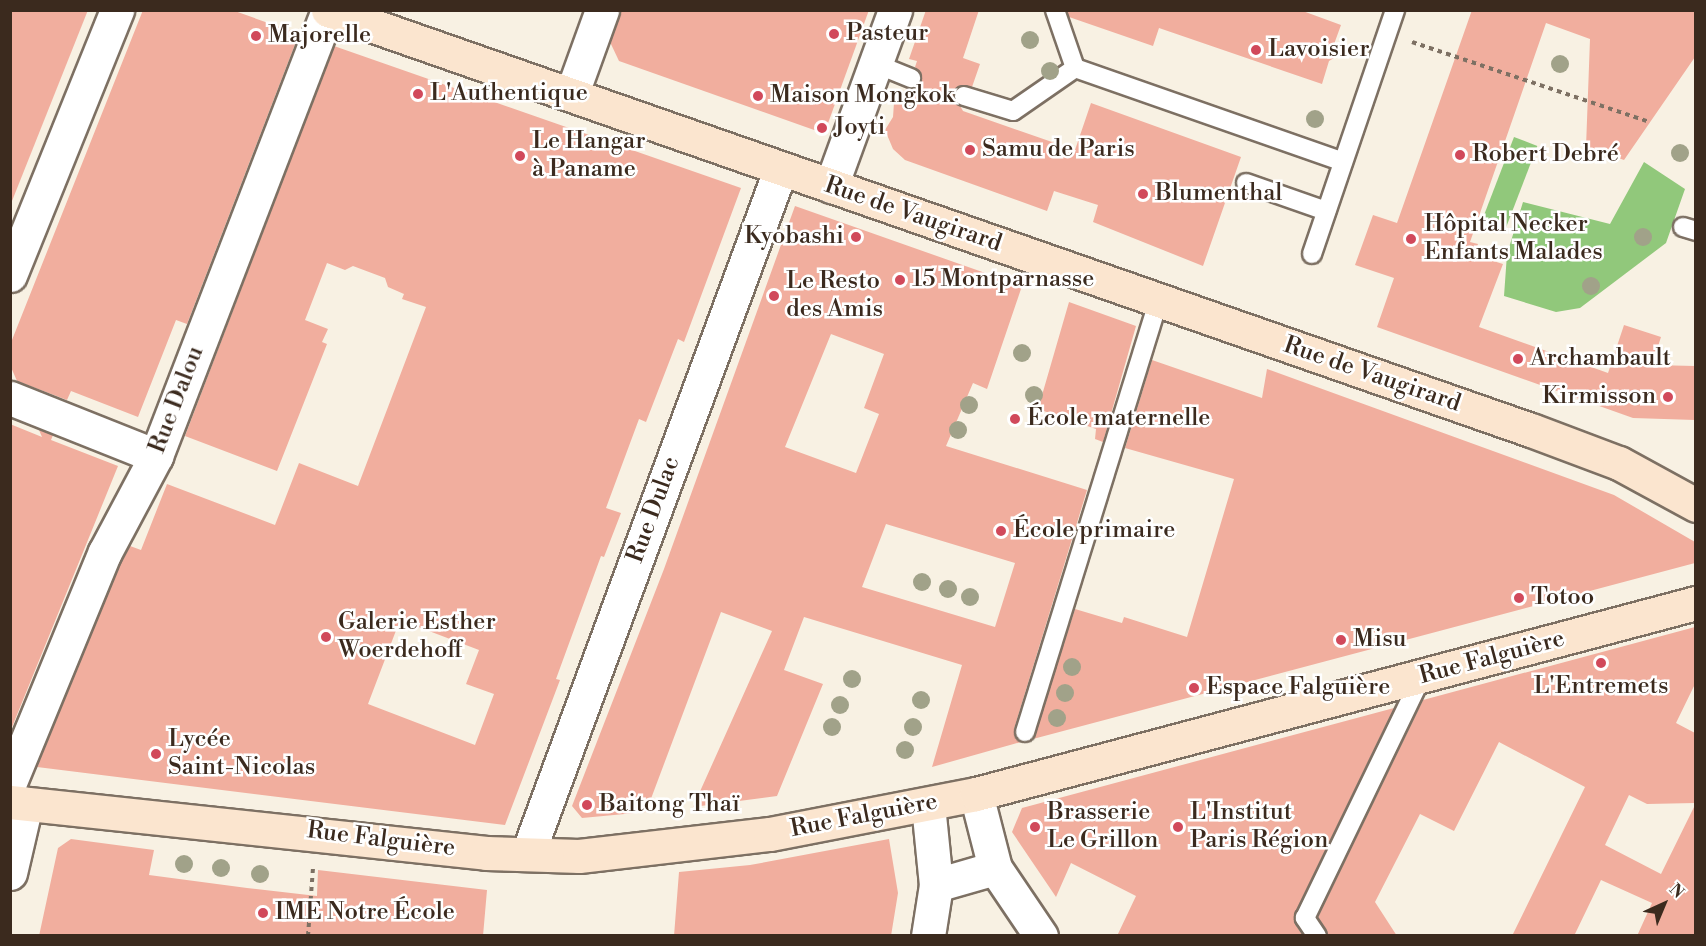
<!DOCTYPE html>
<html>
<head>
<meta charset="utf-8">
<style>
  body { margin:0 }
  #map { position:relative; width:1706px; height:946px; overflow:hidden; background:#f8f1e3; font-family:"Libre Bodoni",serif }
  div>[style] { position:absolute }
  .green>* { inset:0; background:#91c87b; transform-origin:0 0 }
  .building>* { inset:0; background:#f1ae9e }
  .path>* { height:4px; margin-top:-2px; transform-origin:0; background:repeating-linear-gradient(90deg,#7d7063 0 4.5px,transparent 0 9px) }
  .roads { filter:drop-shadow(2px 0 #7d7063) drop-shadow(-2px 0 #7d7063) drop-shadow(0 2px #7d7063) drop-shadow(0 -2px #7d7063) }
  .lane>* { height:18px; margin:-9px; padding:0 9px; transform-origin:9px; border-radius:9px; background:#fff }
  .street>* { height:33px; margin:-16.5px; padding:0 16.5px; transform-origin:16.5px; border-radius:16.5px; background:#fff }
  .secondary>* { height:33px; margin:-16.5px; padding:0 16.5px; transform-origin:16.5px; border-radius:16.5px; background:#fbe5cf }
  .trees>* { width:18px; height:18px; margin:-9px; border-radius:50%; background:#a1a289 }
  .dots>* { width:16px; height:16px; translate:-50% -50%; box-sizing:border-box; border:3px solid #fff; border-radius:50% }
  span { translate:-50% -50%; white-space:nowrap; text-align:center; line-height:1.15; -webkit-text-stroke:5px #fff; paint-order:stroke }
  .poi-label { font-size:24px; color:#3b2a1e }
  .left { translate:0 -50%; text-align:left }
  .right { translate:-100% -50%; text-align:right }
  .street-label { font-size:24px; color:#3b2a1e }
  .frame { position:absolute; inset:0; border:12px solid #3b2a1e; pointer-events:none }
  .north { position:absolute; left:1634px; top:874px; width:60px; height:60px; -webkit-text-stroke:4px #fff; paint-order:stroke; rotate:44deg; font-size:16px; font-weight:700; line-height:24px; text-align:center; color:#3b2a1e }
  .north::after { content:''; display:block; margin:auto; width:21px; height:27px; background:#3b2a1e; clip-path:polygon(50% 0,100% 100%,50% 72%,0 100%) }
</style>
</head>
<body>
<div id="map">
  <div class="green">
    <i style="left:1514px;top:137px;width:25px;height:90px;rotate:21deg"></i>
    <i style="clip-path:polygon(1644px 162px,1685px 189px,1666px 243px,1580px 308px,1556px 312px,1504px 296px,1507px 254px,1523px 202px,1610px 224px)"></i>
  </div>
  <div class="building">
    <i style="clip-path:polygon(10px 10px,88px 10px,12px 201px,10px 201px)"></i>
    <i style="clip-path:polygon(143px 10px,232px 10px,299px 34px,187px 324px,176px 320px,138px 417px,71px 391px,67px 400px,17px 381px,10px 365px,10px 345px)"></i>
    <i style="clip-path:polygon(620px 10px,869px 10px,827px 126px,817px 131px,619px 61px,610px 42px)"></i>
    <i style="clip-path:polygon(926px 10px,979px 10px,963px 58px,980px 64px,972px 87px,961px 85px,953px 93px,963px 111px,1075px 150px,1091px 103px,1241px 157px,1203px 266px,1093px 222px,1098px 205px,1054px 191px,1047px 211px,905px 160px,893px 149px,885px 130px,893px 117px,894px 103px,907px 88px,917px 87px,922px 82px,920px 72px,915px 67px,917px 61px,909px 59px)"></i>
    <i style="clip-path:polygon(1067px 10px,1300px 10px,1341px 25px,1333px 47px,1339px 55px,1329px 61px,1322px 84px,1159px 28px,1153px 46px,1069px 17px)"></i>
    <i style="clip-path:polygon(1472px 10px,1695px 10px,1695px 57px,1624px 160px,1586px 147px,1590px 39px,1546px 23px,1470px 242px,1478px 244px,1474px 255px,1503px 264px,1479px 327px,1608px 373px,1624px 325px,1661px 337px,1652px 365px,1695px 366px,1695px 420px,1633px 418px,1377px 327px,1394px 278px,1355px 265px,1373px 215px,1397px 223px)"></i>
    <i style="clip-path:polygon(evenodd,334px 46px,741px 188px,684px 342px,678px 339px,646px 422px,639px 419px,606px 508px,621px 513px,604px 557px,601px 556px,556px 679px,560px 680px,505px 825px,37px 767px,122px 560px,130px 546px,141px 550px,167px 484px,275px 525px,299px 463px,358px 486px,426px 307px,402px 299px,404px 294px,388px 287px,385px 278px,353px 266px,345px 270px,327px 263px,305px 320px,328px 329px,322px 342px,327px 344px,277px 471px,185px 436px,334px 46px,400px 620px,479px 650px,466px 684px,494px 694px,475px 745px,368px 704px,400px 620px)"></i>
    <i style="clip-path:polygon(evenodd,795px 206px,1022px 286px,987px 389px,973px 383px,946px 446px,1087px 490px,1014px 729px,1021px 742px,932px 767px,962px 665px,804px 617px,784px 670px,823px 684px,777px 796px,693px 807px,772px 631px,721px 612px,646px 812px,582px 818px,572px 806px,664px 569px,795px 206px,831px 334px,884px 354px,864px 408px,879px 414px,856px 473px,785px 447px,831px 334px,795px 206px,886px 524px,1015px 563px,995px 627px,862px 587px,886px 524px)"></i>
    <i style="clip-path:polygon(1069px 302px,1136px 326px,1103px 442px,1095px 439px,1096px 429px,1038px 409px)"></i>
    <i style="clip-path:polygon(1152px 360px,1262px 398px,1267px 369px,1614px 495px,1695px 542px,1695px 563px,1033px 739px,1075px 609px,1122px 623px,1124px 617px,1187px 637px,1234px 479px,1125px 448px)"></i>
    <i style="clip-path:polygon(10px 424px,42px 437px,39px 430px,53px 435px,51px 440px,118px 466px,10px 732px)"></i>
    <i style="clip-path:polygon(1695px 627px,1695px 684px,1676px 723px,1695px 733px,1695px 803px,1647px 804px,1629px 795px,1605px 845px,1661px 874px,1695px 805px,1695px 936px,1637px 936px,1652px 903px,1601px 880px,1574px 936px,1512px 936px,1585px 787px,1499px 742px,1454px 831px,1420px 814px,1375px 902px,1397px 936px,1328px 936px,1318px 917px,1423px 700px)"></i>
    <i style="clip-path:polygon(1394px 708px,1295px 913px,1295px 924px,1303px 936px,1117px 936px,1136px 896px,1071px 863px,1056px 897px,1012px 832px,1022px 808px)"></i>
    <i style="clip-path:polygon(71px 839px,154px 850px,149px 875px,247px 888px,317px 896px,318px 870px,487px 890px,483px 936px,39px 936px,58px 848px)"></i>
    <i style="clip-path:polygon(889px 839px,898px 893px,891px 936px,674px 936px,679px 872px,750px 865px)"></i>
  </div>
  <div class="path">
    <i style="left:1412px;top:42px;width:251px;rotate:18.6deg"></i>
    <i style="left:308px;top:936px;width:68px;rotate:-85.8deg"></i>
  </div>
  <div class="roads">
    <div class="lane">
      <i style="left:1055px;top:10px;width:61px;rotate:71deg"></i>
      <i style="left:876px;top:64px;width:38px;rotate:22deg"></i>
      <i style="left:1075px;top:68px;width:284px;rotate:19.3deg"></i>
      <i style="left:964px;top:96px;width:51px;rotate:17deg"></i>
      <i style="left:1013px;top:111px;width:75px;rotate:-34.7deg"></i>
      <i style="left:1246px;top:183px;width:85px;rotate:19.3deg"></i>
      <i style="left:1683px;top:227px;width:14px;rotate:17deg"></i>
      <i style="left:1312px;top:254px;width:258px;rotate:-71.2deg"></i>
      <i style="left:1025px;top:732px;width:452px;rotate:-72.8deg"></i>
      <i style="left:1317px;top:936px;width:22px;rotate:-124deg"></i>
      <i style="left:1305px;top:918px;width:267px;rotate:-64.2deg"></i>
    </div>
    <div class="street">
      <i style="left:572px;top:93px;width:88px;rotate:-70.1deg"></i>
      <i style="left:831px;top:186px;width:187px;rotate:-70deg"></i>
      <i style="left:10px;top:275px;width:286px;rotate:-68deg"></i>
      <i style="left:10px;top:398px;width:157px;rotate:21.7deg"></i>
      <i style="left:10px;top:782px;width:249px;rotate:-67.6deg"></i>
      <i style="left:105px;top:552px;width:109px;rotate:-62deg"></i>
      <i style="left:156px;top:456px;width:477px;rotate:-68.9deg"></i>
      <i style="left:976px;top:794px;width:76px;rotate:75.6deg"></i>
      <i style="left:995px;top:868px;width:82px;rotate:55.9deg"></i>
      <i style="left:528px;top:853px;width:730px;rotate:-69.73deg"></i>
      <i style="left:10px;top:873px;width:71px;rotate:-76.9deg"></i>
      <i style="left:936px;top:885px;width:61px;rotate:-16.1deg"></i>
      <i style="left:928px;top:936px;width:52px;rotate:-81.1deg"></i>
      <i style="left:936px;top:885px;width:80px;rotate:-95.7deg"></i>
    </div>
    <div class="secondary">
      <i style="left:328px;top:10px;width:1274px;rotate:19.25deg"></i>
      <i style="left:1531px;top:430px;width:94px;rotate:20.6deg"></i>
      <i style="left:1619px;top:463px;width:88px;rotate:28.6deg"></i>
      <i style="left:10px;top:802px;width:479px;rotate:6.1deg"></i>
      <i style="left:486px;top:853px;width:93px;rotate:1.8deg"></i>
      <i style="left:579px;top:856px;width:192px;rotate:-6.6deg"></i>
      <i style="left:770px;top:834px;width:210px;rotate:-11deg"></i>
      <i style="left:976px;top:794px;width:745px;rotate:-14.86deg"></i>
    </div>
  </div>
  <div class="trees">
    <i style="left:1030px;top:40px"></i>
    <i style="left:1560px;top:64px"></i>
    <i style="left:1050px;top:71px"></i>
    <i style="left:1315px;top:119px"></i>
    <i style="left:1680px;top:153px"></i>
    <i style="left:1643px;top:237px"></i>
    <i style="left:1591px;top:286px"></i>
    <i style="left:1022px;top:353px"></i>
    <i style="left:1034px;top:395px"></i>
    <i style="left:969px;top:405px"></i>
    <i style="left:958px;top:430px"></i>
    <i style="left:922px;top:582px"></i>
    <i style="left:948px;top:589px"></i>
    <i style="left:970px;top:597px"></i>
    <i style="left:1072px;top:667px"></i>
    <i style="left:852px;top:679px"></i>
    <i style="left:1065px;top:693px"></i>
    <i style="left:921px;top:700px"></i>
    <i style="left:840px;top:705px"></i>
    <i style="left:1057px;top:718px"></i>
    <i style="left:832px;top:727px"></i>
    <i style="left:913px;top:727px"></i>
    <i style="left:905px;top:750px"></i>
    <i style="left:184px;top:864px"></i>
    <i style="left:221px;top:868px"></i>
    <i style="left:260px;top:874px"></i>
  </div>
  <div class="dots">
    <i style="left:834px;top:34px;background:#d1495b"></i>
    <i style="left:256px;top:36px;background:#d1495b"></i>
    <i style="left:1256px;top:50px;background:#d1495b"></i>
    <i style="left:418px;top:94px;background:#d1495b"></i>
    <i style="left:758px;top:96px;background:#d1495b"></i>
    <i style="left:822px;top:128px;background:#d1495b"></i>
    <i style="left:970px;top:150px;background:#d1495b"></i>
    <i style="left:1460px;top:155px;background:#d1495b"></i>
    <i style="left:520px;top:156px;background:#d1495b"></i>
    <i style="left:1143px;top:194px;background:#d1495b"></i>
    <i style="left:856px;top:237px;background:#d1495b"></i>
    <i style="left:1411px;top:239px;background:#d1495b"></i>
    <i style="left:900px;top:280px;background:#d1495b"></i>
    <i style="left:774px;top:296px;background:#d1495b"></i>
    <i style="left:1518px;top:359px;background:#d1495b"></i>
    <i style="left:1668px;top:397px;background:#d1495b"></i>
    <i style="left:1015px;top:419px;background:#d1495b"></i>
    <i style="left:1001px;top:531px;background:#d1495b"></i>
    <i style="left:1519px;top:598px;background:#d1495b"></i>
    <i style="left:326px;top:637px;background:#d1495b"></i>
    <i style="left:1341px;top:640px;background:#d1495b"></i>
    <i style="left:1601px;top:663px;background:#d1495b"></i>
    <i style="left:1194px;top:688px;background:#d1495b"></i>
    <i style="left:156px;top:754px;background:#d1495b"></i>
    <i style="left:587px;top:805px;background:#d1495b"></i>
    <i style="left:1035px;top:827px;background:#d1495b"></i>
    <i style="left:1178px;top:827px;background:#d1495b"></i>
    <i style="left:263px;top:913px;background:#d1495b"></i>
  </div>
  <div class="poi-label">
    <span class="left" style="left:846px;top:34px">Pasteur</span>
    <span class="left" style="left:268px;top:36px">Majorelle</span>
    <span class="left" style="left:1268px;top:50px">Lavoisier</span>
    <span class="left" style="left:430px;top:94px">L'Authentique</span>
    <span class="left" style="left:770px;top:96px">Maison Mongkok</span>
    <span class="left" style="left:834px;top:128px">Joyti</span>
    <span class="left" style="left:532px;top:156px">Le Hangar<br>à Paname</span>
    <span class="left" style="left:982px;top:150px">Samu de Paris</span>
    <span class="left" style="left:1472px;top:155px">Robert Debré</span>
    <span class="left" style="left:1155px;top:194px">Blumenthal</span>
    <span class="left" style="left:1424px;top:239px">Hôpital Necker<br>Enfants Malades</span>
    <span class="right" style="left:844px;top:237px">Kyobashi</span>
    <span class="left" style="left:912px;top:280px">15 Montparnasse</span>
    <span class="left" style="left:786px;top:296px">Le Resto<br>des Amis</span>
    <span class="left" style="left:1530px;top:359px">Archambault</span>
    <span class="right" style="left:1656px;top:397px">Kirmisson</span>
    <span class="left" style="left:1027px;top:419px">École maternelle</span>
    <span class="left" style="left:1013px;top:531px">École primaire</span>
    <span class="left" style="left:1531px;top:598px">Totoo</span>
    <span class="left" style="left:338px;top:637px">Galerie Esther<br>Woerdehoff</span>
    <span class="left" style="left:1353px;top:640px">Misu</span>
    <span style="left:1601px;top:687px">L'Entremets</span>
    <span class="left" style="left:1206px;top:688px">Espace Falguière</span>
    <span class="left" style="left:168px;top:754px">Lycée<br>Saint-Nicolas</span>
    <span class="left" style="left:599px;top:805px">Baitong Thaï</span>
    <span class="left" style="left:1047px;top:827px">Brasserie<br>Le Grillon</span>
    <span class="left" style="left:1190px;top:827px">L'Institut<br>Paris Région</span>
    <span class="left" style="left:275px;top:913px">IME Notre École</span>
  </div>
  <div class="street-label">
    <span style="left:913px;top:215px;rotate:19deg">Rue de Vaugirard</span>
    <span style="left:1372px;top:375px;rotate:19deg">Rue de Vaugirard</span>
    <span style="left:177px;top:400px;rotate:-69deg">Rue Dalou</span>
    <span style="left:654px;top:510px;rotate:-70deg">Rue Dulac</span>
    <span style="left:1492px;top:658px;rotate:-15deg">Rue Falguière</span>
    <span style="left:864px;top:816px;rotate:-11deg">Rue Falguière</span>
    <span style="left:381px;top:840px;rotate:7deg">Rue Falguière</span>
  </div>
  <div class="frame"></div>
  <div class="north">N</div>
</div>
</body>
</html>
